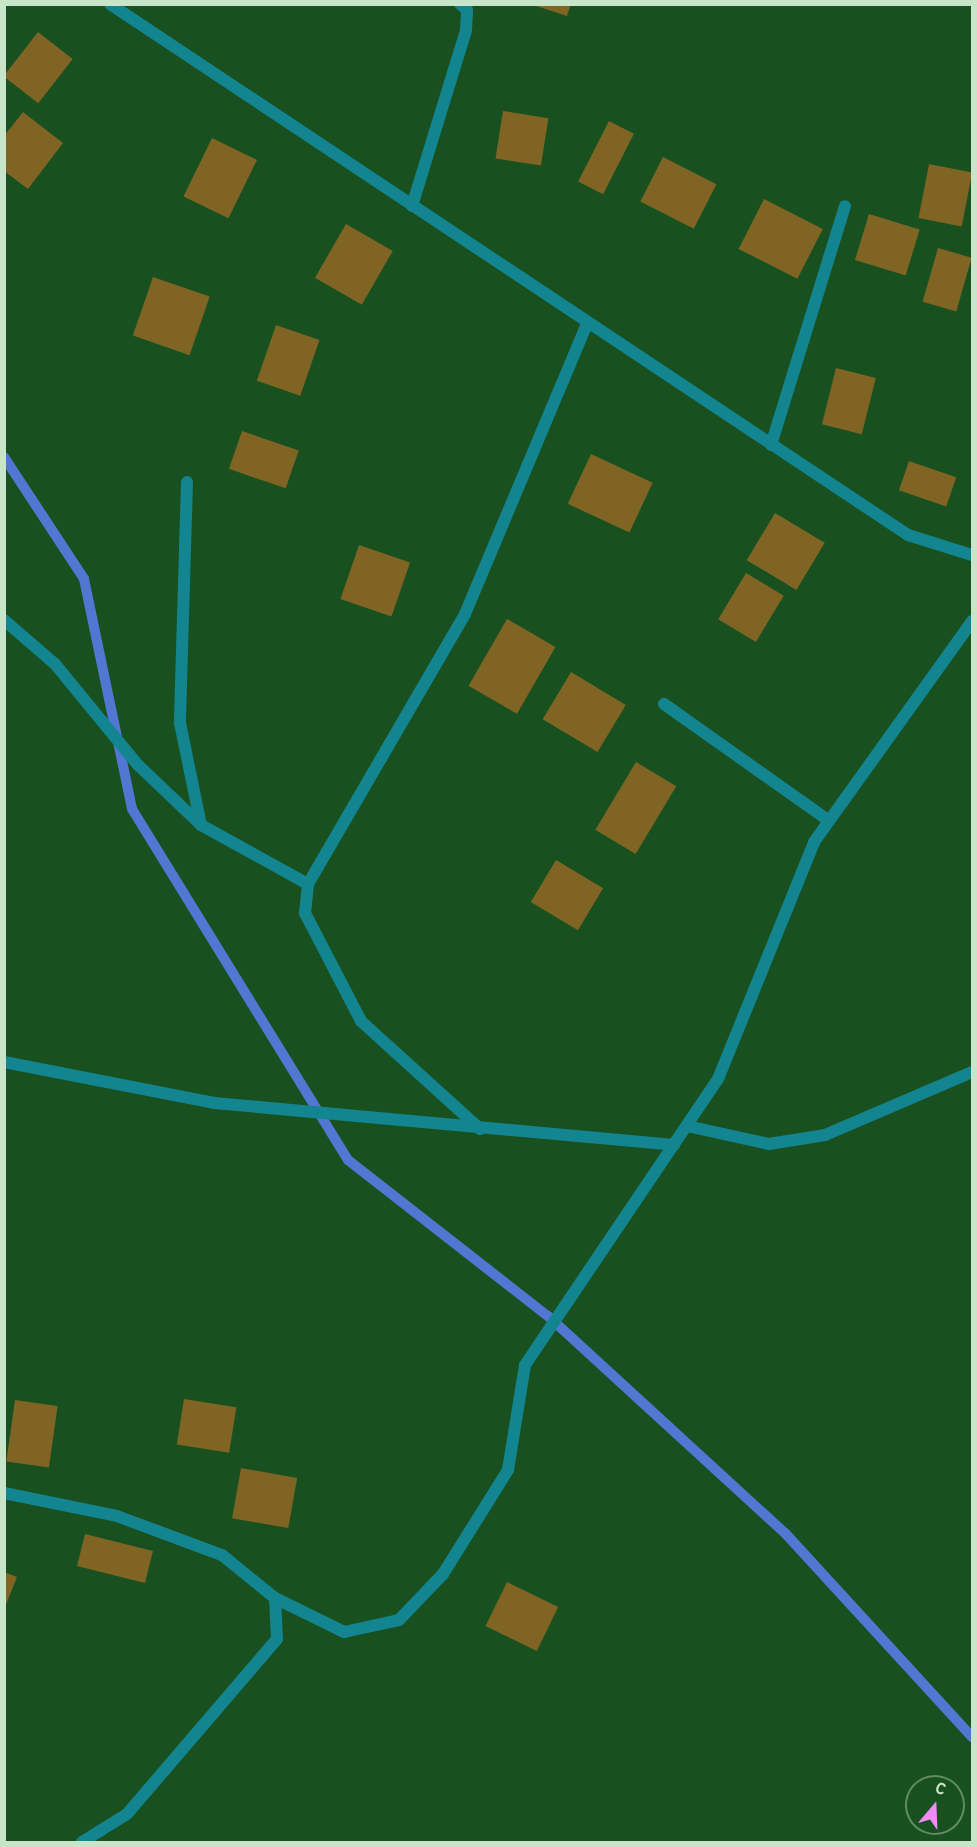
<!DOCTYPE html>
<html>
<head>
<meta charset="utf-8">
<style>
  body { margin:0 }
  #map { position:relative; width:977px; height:1847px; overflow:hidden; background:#195020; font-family:Overpass,sans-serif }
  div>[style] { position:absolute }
  .stream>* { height:10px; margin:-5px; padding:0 5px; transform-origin:5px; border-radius:5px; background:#5277d2 }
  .building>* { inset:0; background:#7f6424; transform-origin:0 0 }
  .lane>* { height:12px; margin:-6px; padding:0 6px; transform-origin:6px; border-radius:6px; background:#138590 }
  .street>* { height:12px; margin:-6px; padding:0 6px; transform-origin:6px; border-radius:6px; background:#138590 }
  span { translate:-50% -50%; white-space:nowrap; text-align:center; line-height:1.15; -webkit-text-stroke:5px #195020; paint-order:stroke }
  .frame { position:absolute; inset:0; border:6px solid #c9e5c9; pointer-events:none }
  .north { position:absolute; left:905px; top:1775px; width:60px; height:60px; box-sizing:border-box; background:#195020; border:2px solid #5f8c64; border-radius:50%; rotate:19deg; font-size:16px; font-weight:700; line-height:24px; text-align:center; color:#c9e5c9 }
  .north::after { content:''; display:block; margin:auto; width:21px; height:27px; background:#f08bf5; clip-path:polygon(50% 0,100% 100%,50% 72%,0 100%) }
</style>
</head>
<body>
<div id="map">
  <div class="stream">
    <i style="left:4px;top:457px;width:146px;rotate:56.7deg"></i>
    <i style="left:84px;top:579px;width:235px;rotate:78.2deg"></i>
    <i style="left:132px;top:809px;width:412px;rotate:58.4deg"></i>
    <i style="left:348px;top:1160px;width:254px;rotate:38deg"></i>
    <i style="left:548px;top:1316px;width:321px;rotate:42.5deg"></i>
    <i style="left:785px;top:1533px;width:277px;rotate:47.5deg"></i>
  </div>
  <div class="building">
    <i style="clip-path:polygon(530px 4px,571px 4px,567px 16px)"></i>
    <i style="left:38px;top:32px;width:44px;height:56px;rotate:38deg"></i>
    <i style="left:503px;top:111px;width:46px;height:48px;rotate:9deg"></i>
    <i style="clip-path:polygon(23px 112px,63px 143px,28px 189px,4px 171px,4px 136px)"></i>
    <i style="left:609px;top:121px;width:28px;height:68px;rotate:27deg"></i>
    <i style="left:212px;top:138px;width:50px;height:65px;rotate:26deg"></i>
    <i style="left:663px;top:157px;width:60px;height:50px;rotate:27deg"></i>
    <i style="left:929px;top:164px;width:44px;height:55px;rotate:11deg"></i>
    <i style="left:764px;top:199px;width:66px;height:56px;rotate:27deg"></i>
    <i style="left:869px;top:214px;width:53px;height:48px;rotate:17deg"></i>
    <i style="left:346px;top:224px;width:54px;height:62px;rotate:30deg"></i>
    <i style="left:938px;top:248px;width:35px;height:56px;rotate:16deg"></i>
    <i style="left:153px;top:277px;width:60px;height:62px;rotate:19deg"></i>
    <i style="left:276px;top:325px;width:46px;height:59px;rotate:19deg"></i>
    <i style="left:836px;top:368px;width:41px;height:58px;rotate:14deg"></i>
    <i style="left:242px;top:431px;width:60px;height:40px;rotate:19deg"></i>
    <i style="left:591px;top:454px;width:68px;height:55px;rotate:25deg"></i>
    <i style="left:909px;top:461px;width:50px;height:31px;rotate:19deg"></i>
    <i style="left:775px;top:513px;width:58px;height:55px;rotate:31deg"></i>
    <i style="left:359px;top:545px;width:54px;height:57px;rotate:19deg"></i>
    <i style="left:746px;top:573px;width:44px;height:54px;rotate:31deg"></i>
    <i style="left:507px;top:619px;width:56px;height:77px;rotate:30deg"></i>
    <i style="left:571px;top:672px;width:64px;height:55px;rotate:31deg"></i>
    <i style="left:636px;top:762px;width:47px;height:79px;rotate:31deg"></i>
    <i style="left:556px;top:860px;width:55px;height:49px;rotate:31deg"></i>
    <i style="left:184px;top:1399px;width:53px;height:46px;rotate:9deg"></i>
    <i style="left:15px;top:1400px;width:43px;height:62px;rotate:8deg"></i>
    <i style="left:241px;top:1468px;width:57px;height:51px;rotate:10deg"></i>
    <i style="left:85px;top:1534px;width:70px;height:33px;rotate:14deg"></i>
    <i style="clip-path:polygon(4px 1572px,17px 1577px,5px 1607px,4px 1607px)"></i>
    <i style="left:507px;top:1582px;width:57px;height:49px;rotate:26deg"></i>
  </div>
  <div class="lane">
    <i style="left:412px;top:206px;width:184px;rotate:-72.9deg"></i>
    <i style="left:466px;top:30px;width:20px;rotate:-87deg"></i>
    <i style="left:467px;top:10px;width:9px;rotate:-139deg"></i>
    <i style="left:771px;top:445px;width:250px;rotate:-72.8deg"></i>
    <i style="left:187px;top:482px;width:241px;rotate:91.7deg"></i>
    <i style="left:180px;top:723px;width:104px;rotate:78.4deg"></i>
    <i style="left:4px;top:620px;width:67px;rotate:40.8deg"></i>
    <i style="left:55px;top:664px;width:131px;rotate:50.6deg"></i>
    <i style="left:138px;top:765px;width:87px;rotate:43.6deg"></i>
    <i style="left:201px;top:825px;width:122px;rotate:28.9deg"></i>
    <i style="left:664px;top:704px;width:202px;rotate:35.3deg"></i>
    <i style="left:4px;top:1062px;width:214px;rotate:11deg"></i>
    <i style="left:214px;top:1103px;width:462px;rotate:5.2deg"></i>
    <i style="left:687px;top:1126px;width:84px;rotate:12.4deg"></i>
    <i style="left:769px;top:1144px;width:57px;rotate:-9.1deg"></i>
    <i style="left:825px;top:1135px;width:160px;rotate:-23.2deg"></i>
    <i style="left:480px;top:1129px;width:161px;rotate:-137.8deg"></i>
    <i style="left:361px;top:1021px;width:122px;rotate:-117.4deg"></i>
    <i style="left:305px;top:913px;width:29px;rotate:-84deg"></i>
    <i style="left:308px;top:884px;width:312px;rotate:-59.8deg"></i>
    <i style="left:465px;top:614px;width:315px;rotate:-67.2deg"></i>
    <i style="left:4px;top:1493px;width:115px;rotate:11.5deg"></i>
    <i style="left:117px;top:1516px;width:112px;rotate:20.4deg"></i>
    <i style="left:222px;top:1555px;width:68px;rotate:39.1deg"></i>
    <i style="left:275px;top:1598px;width:41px;rotate:87.2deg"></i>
    <i style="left:277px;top:1639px;width:230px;rotate:130.6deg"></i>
    <i style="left:127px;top:1814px;width:53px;rotate:148.1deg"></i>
    <i style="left:275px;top:1598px;width:77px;rotate:26.2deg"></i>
    <i style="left:344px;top:1632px;width:56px;rotate:-12.3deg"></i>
    <i style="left:399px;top:1620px;width:64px;rotate:-46.3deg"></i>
    <i style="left:443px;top:1574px;width:123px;rotate:-58deg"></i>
    <i style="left:508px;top:1470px;width:106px;rotate:-80.8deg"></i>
    <i style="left:525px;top:1365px;width:345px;rotate:-56deg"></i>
    <i style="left:718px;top:1079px;width:256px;rotate:-67.9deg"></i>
    <i style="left:814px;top:842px;width:272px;rotate:-54.4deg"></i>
  </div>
  <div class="street">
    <i style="left:110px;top:4px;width:959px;rotate:33.64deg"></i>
    <i style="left:908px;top:535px;width:67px;rotate:17.4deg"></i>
  </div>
  <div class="frame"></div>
  <div class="north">С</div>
</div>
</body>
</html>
